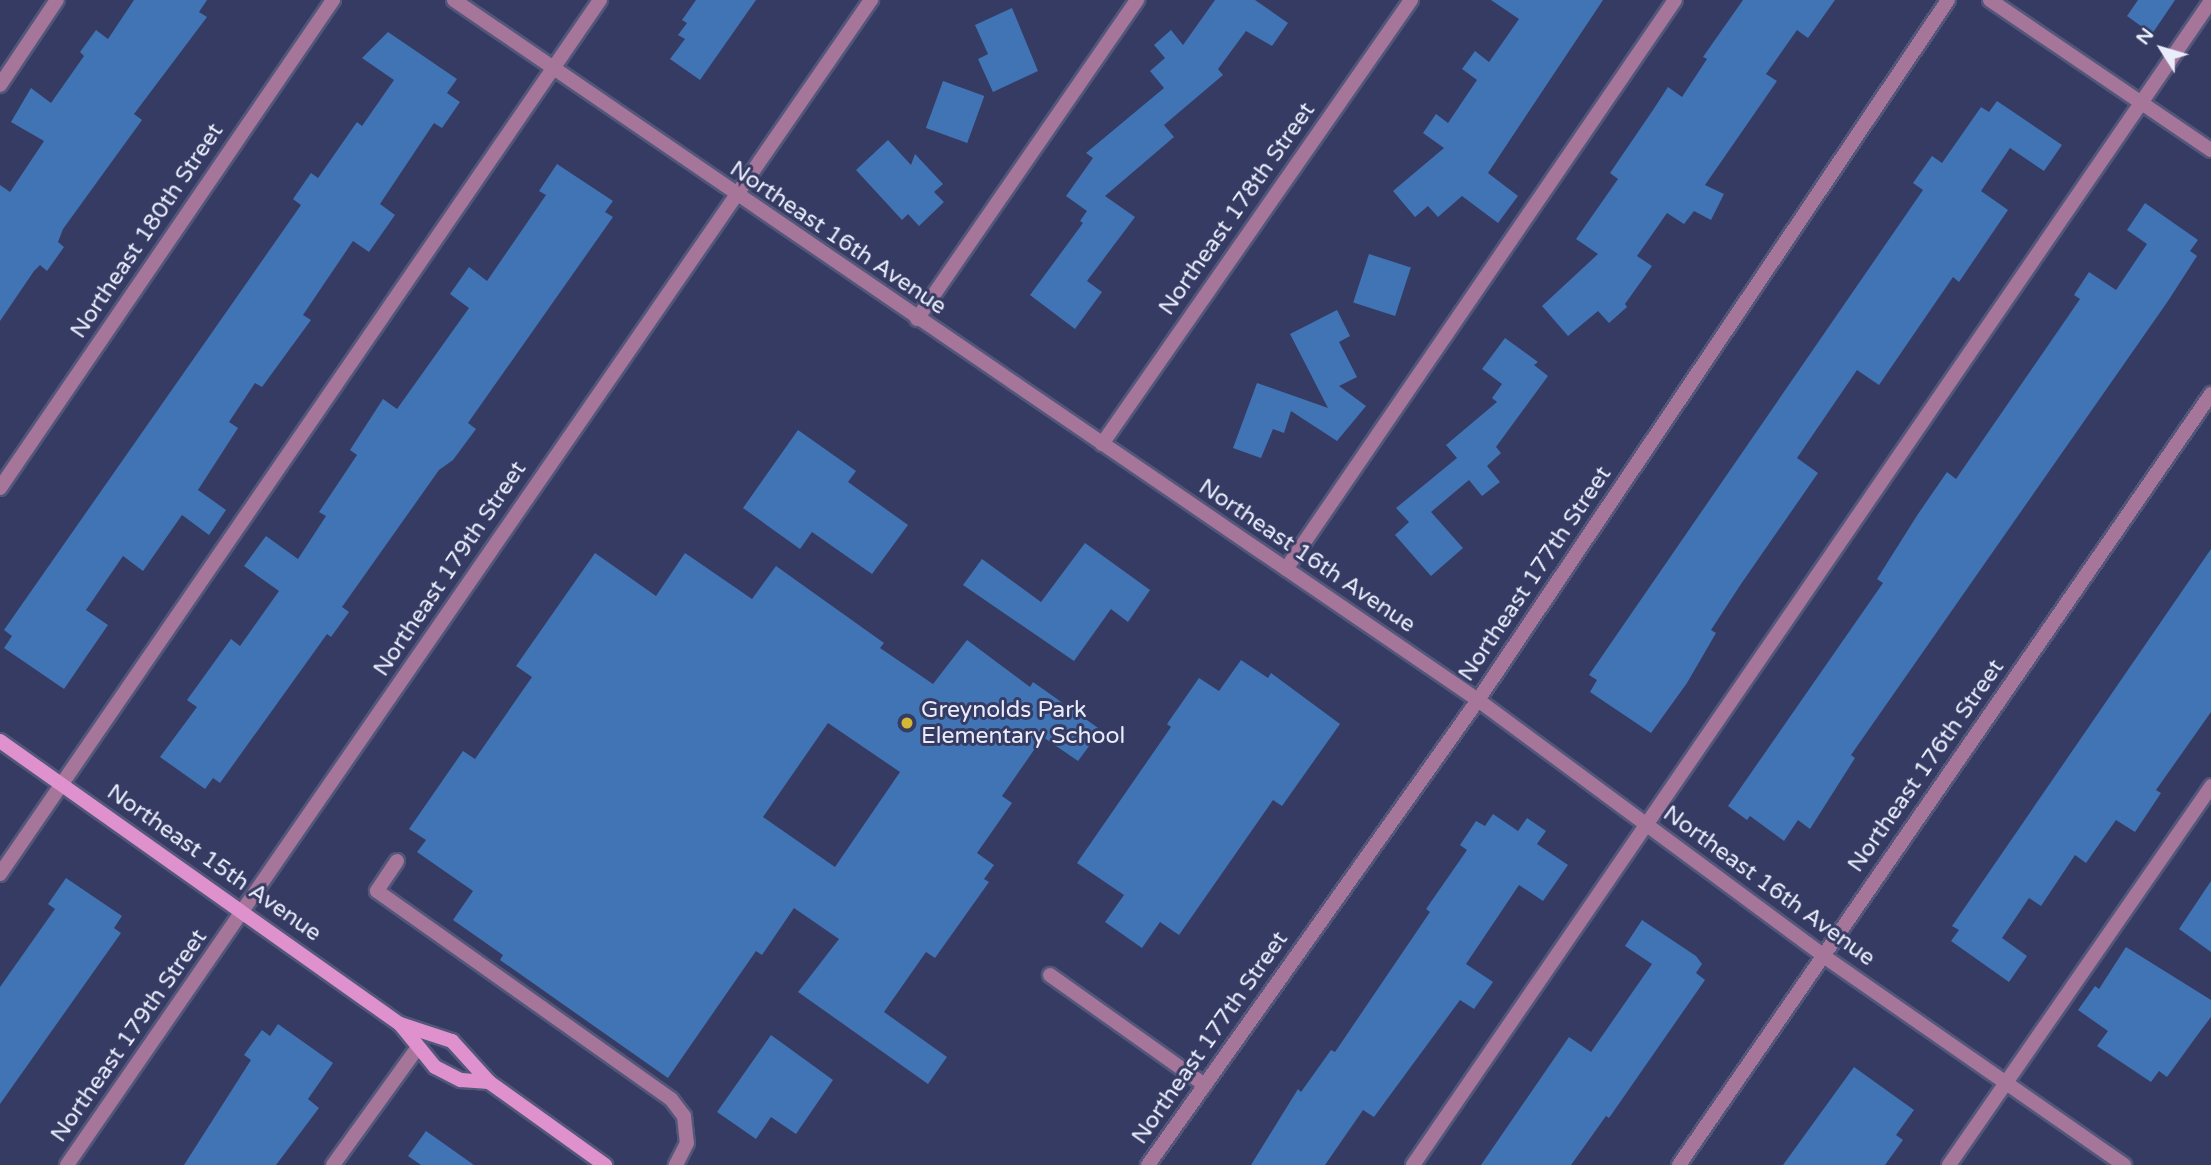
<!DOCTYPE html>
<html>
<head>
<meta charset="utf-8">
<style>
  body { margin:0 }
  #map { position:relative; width:2211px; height:1165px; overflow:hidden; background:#353b62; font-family:"Varela Round",sans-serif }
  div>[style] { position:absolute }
  .building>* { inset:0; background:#4174b5; transform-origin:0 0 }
  .roads { filter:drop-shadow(2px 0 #52577a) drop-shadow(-2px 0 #52577a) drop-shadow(0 2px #52577a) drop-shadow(0 -2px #52577a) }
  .lane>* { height:14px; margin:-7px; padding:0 7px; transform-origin:7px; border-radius:7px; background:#a5759a }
  .street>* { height:14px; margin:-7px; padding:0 7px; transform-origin:7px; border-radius:7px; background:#a5759a }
  .secondary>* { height:14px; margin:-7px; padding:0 7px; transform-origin:7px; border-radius:7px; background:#de91cd }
  .dots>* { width:19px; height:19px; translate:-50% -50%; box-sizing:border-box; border:4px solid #353b62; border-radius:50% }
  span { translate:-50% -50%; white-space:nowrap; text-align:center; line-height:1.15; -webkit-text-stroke:6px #353b62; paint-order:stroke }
  .street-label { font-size:23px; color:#e9ecfb }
  .poi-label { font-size:23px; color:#e9ecfb }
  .left { translate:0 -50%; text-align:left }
  .north { position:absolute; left:2127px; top:14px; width:70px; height:70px; -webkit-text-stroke:5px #353b62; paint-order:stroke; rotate:307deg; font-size:19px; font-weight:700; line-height:28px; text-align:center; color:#e9ecfb }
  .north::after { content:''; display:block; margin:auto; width:24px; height:32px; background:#e9ecfb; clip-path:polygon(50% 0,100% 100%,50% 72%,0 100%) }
</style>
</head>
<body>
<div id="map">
  <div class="building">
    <i style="clip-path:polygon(134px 0,207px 0,199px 12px,207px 17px,134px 114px,142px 120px,63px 229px,58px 242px,64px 247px,47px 271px,40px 265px,34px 271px,0 321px,0 185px,10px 192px,44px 141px,11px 122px,31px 88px,51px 103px,84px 56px,80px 52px,96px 30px,108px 39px)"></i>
    <i style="clip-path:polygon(696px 0,756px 0,700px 80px,670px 59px,685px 39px,678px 35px,687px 23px,682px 20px)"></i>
    <i style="clip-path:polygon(1215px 0,1255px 0,1288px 23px,1272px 46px,1246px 31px,1218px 69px,1223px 75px,1164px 125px,1174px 137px,1105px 196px,1135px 217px,1087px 281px,1102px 292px,1075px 329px,1030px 295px,1083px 223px,1080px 221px,1087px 211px,1066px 196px,1093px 158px,1086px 153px,1164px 88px,1150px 71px,1165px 58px,1154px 45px,1171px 30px,1183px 45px)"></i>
    <i style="clip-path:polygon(1491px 0,1603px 0,1488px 173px,1518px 196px,1498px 223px,1462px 196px,1438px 217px,1428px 206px,1415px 217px,1393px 191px,1444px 148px,1423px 133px,1436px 114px,1448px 123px,1477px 80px,1462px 69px,1475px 51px,1489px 62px,1519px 19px)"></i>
    <i style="clip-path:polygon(1743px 0,1835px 0,1808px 38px,1797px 30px,1766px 74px,1777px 81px,1705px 185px,1724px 194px,1711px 220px,1694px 211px,1684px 224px,1667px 213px,1637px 256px,1652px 266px,1625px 304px,1627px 307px,1609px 323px,1598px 311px,1568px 336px,1542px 306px,1598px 254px,1576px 239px,1618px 179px,1610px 173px,1653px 110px,1668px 87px,1682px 97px,1707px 59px,1703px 57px)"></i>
    <i style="clip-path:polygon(2138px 0,2175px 0,2152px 34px,2127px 16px)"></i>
    <i style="clip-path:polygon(1012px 8px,1038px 71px,993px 92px,978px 59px,988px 54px,975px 25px)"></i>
    <i style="clip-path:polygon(388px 32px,457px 79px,447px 93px,460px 102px,442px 128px,434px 123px,380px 204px,395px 215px,369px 252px,353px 241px,303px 315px,311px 320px,262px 387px,255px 383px,229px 422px,238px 428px,198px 490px,226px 510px,209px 535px,182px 515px,143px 571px,123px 556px,86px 610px,108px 625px,64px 689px,4px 648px,12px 636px,4px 630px,301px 205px,293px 199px,311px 173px,318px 178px,357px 122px,362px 126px,394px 80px,362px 58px)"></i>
    <i style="left:943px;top:81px;width:44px;height:50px;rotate:20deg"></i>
    <i style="clip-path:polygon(1997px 101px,2062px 145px,2044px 171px,2010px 148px,1981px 191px,2008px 210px,1959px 282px,1953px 277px,1879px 385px,1857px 370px,1797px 458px,1818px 473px,1741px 584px,1711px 630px,1716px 633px,1687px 683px,1651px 733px,1590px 692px,1597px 680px,1589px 675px,1923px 190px,1913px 183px,1932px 156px,1942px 163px,1981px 107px,1989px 112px)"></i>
    <i style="clip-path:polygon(888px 140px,911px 165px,915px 154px,943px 184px,934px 192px,944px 202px,919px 226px,908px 214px,902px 220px,856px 170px)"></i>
    <i style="clip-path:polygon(557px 164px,613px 201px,605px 212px,613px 217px,468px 423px,476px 429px,453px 460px,439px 470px,342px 607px,349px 612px,331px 637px,327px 634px,220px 783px,213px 778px,205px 789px,160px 757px,197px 707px,187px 700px,231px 639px,240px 646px,279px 591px,244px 566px,266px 536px,298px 559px,326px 516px,319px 512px,357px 455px,350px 450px,383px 399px,397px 409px,469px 308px,450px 294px,469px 267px,487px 281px,546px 195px,539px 191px)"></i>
    <i style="clip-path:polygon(2145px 203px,2198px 240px,2190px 251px,2197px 256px,2168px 301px,1851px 755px,1855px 758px,1810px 829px,1798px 820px,1784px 841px,1750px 816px,1747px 820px,1728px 806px,1883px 583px,1877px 579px,1918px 514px,1947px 472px,1956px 479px,2080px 299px,2074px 295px,2089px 272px,2116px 290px,2147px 244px,2127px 230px)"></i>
    <i style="left:1369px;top:254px;width:44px;height:51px;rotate:18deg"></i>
    <i style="clip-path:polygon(1337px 310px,1350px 336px,1339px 342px,1357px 377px,1339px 386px,1366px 406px,1337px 441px,1291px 411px,1284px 433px,1273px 429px,1261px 458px,1233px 448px,1257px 383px,1328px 408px,1290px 334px)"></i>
    <i style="clip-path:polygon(1505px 338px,1538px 362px,1534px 365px,1548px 376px,1496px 447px,1501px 453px,1487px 466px,1500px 482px,1482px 496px,1469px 480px,1431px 512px,1463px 548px,1431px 576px,1395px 535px,1409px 522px,1396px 508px,1457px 458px,1446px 445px,1497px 402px,1492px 398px,1502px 384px,1482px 369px)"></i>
    <i style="clip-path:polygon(798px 430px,856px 471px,848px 482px,908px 525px,872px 574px,812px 532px,800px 549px,743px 508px)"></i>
    <i style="clip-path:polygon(1085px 543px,1150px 590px,1128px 622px,1111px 609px,1074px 661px,963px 585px,982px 559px,1041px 602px)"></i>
    <i style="clip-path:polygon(2211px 549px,2211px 712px,2156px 790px,2161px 793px,2135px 832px,2116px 820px,2086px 863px,2075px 855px,2041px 906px,2029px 898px,2002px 938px,2027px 956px,2009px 982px,1951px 941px,1959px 930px,1952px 926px)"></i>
    <i style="clip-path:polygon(evenodd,595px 553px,656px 596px,685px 553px,752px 599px,776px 566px,884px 643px,880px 648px,933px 684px,967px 640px,1030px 687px,1033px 682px,1101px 730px,1078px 761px,1043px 737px,1002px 796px,1012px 803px,977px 853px,994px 865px,984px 879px,989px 882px,935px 958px,926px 952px,884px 1012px,947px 1057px,928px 1084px,798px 992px,839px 939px,794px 908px,762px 955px,756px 951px,668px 1078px,500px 960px,503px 955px,453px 920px,473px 891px,417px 852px,426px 840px,409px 829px,463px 751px,475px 759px,532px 677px,516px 666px,595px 553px,828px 723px,900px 772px,835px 867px,763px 817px,828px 723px)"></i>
    <i style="clip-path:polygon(1241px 660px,1268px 678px,1271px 673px,1340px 724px,1282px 806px,1273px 800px,1179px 935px,1160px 922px,1142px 948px,1105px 922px,1124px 895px,1077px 863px,1171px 727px,1167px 724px,1199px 678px,1219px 691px)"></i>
    <i style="clip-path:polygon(1493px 814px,1518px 831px,1527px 818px,1546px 831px,1537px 844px,1568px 865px,1543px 901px,1519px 885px,1466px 964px,1493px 982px,1474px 1009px,1460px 1000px,1374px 1117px,1363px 1110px,1325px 1165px,1251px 1165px,1298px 1089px,1301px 1092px,1331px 1050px,1335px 1052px,1430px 912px,1426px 909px,1467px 850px,1460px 845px,1476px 821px,1485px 826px)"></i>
    <i style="clip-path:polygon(66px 878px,122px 916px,114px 928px,121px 933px,0 1104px,0 987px,55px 909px,48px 904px)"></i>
    <i style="clip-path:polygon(2211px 881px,2211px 952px,2179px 929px)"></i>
    <i style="clip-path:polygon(1642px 920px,1696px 956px,1702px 964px,1696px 973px,1705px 980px,1609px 1118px,1606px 1116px,1571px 1165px,1481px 1165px,1569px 1037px,1591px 1052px,1652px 964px,1625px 946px)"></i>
    <i style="clip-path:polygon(2126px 947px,2211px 1000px,2211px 1017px,2196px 1037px,2167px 1077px,2159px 1071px,2151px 1082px,2097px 1046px,2108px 1031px,2078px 1010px,2095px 986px,2099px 989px)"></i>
    <i style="clip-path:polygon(278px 1024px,333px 1063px,308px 1099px,319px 1108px,276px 1165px,184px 1165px,251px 1060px,244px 1055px,262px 1030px,270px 1036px)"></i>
    <i style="clip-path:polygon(771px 1035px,833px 1080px,796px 1134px,771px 1117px,756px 1139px,717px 1112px)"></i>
    <i style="clip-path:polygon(1854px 1067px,1914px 1110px,1896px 1135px,1903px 1140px,1885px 1165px,1783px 1165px)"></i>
    <i style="clip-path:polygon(426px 1131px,474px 1165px,421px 1165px,408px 1156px)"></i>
  </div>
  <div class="roads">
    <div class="lane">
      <i style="left:0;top:85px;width:102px;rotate:-56.2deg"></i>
      <i style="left:917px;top:319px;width:388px;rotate:-55.4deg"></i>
      <i style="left:1286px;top:569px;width:689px;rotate:-55.64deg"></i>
      <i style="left:397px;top:861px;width:36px;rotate:124deg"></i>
      <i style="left:377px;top:891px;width:360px;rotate:35.3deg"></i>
      <i style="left:671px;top:1099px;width:21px;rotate:53deg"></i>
      <i style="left:684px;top:1116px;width:27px;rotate:84deg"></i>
      <i style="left:687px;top:1143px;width:25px;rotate:117deg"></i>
      <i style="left:0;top:874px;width:1060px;rotate:-55.53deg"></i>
      <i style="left:1050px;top:975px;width:190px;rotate:35.4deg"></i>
      <i style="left:333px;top:1165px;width:145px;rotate:-54.2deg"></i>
      <i style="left:1413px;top:1165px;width:1411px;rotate:-55.57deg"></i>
      <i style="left:1949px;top:1165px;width:461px;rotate:-55.3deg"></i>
    </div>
    <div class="street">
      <i style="left:454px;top:0;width:1240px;rotate:34.36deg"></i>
      <i style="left:1478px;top:700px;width:428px;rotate:36.5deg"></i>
      <i style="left:1822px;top:955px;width:368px;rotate:34.8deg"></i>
      <i style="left:1990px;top:0;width:267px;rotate:34.2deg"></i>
      <i style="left:1102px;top:444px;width:541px;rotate:-55.16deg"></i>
      <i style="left:0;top:488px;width:591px;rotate:-55.69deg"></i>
      <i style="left:67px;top:1165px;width:1416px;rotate:-55.39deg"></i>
      <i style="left:1148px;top:1165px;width:570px;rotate:-54.64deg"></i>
      <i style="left:1478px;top:700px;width:843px;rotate:-56.12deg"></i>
      <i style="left:1679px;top:1165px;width:937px;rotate:-55.39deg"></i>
    </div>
    <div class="secondary">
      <i style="left:0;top:741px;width:490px;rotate:35.3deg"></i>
      <i style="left:400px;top:1024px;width:55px;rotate:50.9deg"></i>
      <i style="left:435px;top:1067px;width:29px;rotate:27deg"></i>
      <i style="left:461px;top:1080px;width:28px;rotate:4deg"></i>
      <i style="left:400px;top:1024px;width:55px;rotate:18.1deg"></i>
      <i style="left:452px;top:1041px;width:55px;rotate:47.9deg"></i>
      <i style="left:489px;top:1082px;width:143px;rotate:35.6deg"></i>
    </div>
  </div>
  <div class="dots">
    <i style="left:907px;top:723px;background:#d4b635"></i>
  </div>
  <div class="street-label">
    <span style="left:1237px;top:209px;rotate:-55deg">Northeast 178th Street</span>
    <span style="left:147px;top:231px;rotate:-56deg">Northeast 180th Street</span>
    <span style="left:838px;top:238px;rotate:34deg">Northeast 16th Avenue</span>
    <span style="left:1307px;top:556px;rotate:34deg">Northeast 16th Avenue</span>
    <span style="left:450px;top:569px;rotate:-56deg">Northeast 179th Street</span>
    <span style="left:1535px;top:574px;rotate:-56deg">Northeast 177th Street</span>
    <span style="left:1926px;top:766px;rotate:-55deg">Northeast 176th Street</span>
    <span style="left:214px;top:863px;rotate:35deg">Northeast 15th Avenue</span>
    <span style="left:1769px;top:886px;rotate:36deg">Northeast 16th Avenue</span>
    <span style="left:129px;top:1036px;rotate:-55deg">Northeast 179th Street</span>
    <span style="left:1210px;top:1038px;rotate:-55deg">Northeast 177th Street</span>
  </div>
  <div class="poi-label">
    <span class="left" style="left:921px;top:723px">Greynolds Park<br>Elementary School</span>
  </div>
  <div class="north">N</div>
</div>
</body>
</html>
